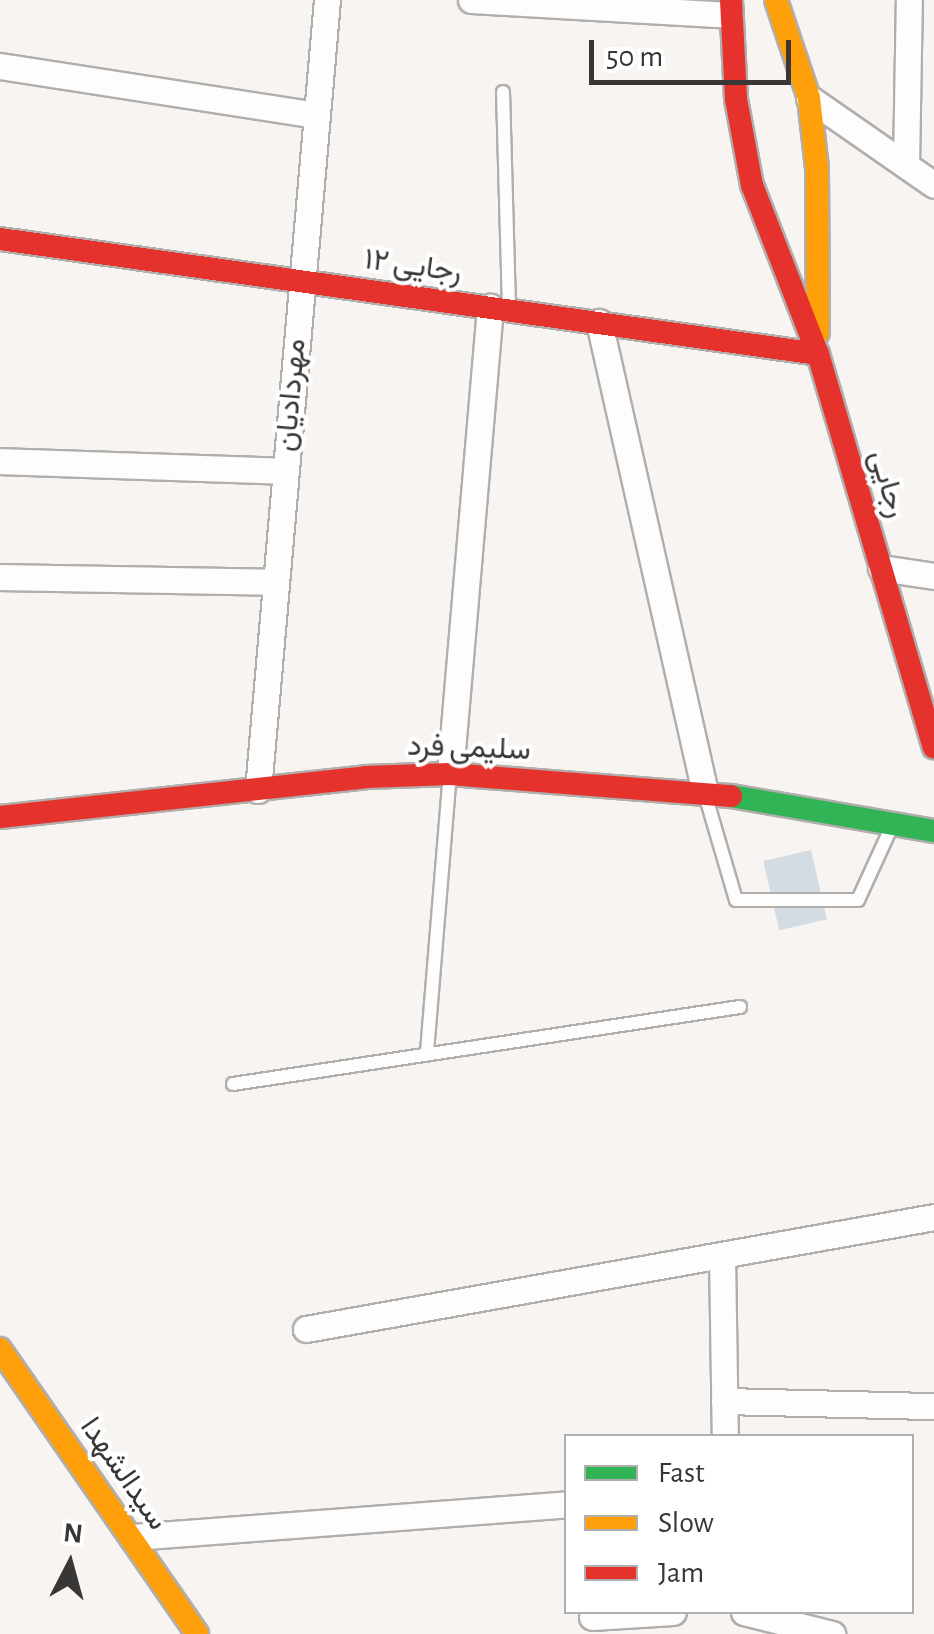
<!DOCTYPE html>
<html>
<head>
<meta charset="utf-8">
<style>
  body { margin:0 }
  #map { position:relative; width:934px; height:1634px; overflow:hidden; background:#f7f4f1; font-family:"Alegreya Sans",Vazirmatn,sans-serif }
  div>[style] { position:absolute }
  .building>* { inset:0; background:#d3dce2; transform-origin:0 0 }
  .roads { filter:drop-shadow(2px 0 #b1aeac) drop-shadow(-2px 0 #b1aeac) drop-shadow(0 2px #b1aeac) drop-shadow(0 -2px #b1aeac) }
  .lane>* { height:12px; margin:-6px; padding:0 6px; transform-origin:6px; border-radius:6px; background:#fefdfd }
  .street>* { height:25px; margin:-12.5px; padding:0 12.5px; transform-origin:12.5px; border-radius:12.5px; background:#fefdfd }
  .fast>* { height:22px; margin:-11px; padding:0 11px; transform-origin:11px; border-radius:11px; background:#30b455 }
  .slow>* { height:22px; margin:-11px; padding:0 11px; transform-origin:11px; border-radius:11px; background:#ff9f0a }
  .jam>* { height:22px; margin:-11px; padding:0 11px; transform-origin:11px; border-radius:11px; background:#e5322d }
  span { translate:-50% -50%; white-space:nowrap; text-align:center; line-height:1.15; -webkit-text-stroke:8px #fff; paint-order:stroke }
  .street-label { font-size:30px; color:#393735 }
  .legend { position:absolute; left:564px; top:1434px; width:350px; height:180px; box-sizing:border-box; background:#fff; border:2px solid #b0afae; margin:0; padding:12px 18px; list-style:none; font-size:30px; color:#393735 }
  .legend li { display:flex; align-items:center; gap:20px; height:50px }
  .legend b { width:50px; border:2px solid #b0afae }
  .north { position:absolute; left:20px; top:1514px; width:100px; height:100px; -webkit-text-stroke:8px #fff; paint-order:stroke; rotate:6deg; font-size:28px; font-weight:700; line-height:40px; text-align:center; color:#393735 }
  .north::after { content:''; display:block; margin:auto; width:35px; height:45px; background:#393735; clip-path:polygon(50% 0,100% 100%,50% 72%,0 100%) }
  .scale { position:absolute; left:589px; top:40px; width:202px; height:45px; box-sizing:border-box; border:5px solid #393735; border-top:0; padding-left:12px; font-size:30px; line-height:35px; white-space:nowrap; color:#393735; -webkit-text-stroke:8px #fff; paint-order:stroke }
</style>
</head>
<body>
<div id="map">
  <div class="building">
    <i style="left:811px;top:850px;width:71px;height:49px;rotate:77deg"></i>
  </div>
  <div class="roads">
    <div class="lane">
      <i style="left:503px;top:92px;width:217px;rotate:88.4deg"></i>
      <i style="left:705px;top:794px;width:110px;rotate:73.7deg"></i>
      <i style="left:736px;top:900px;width:122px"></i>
      <i style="left:858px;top:900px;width:79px;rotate:-65.4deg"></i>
      <i style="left:427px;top:1052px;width:278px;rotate:-85.3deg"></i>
      <i style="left:233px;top:1084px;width:513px;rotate:-8.64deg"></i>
    </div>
    <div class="street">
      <i style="left:471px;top:0;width:259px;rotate:3.3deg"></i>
      <i style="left:0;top:66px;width:320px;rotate:8.8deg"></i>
      <i style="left:809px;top:98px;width:152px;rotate:34.8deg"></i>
      <i style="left:906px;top:165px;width:165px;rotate:-89deg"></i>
      <i style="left:599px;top:322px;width:482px;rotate:77.3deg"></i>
      <i style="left:0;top:461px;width:284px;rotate:2deg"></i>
      <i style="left:881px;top:568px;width:54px;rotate:8.6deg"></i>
      <i style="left:0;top:577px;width:274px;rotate:1deg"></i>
      <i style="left:450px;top:774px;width:469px;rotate:-85.1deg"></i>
      <i style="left:258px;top:790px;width:793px;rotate:-85.01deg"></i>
      <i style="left:722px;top:1255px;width:181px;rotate:89.1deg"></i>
      <i style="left:306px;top:1329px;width:638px;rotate:-10.11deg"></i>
      <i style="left:724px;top:1401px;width:210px;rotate:1.4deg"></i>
      <i style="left:132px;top:1537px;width:435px;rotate:-4.3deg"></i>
      <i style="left:744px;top:1612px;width:91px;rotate:14deg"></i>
      <i style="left:592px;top:1617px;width:81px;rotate:-3.5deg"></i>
    </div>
    <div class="fast">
      <i style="left:731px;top:796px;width:206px;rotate:9.8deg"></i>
    </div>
    <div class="slow">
      <i style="left:776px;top:0;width:103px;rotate:71.4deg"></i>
      <i style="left:809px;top:98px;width:70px;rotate:83.5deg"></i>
      <i style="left:817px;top:168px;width:165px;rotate:89.7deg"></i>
      <i style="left:0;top:1349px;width:346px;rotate:55.3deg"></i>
    </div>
    <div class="jam">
      <i style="left:731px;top:0;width:99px;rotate:87.1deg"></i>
      <i style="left:736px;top:99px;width:87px;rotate:79.5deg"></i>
      <i style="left:752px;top:185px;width:181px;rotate:68.7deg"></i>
      <i style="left:818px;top:354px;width:410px;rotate:73.6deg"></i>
      <i style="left:0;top:239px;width:826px;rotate:8deg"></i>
      <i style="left:0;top:817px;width:368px;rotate:-6.2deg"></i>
      <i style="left:366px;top:777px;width:84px;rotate:-2deg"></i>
      <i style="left:450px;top:774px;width:282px;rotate:4.5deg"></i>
    </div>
  </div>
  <div class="street-label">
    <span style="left:413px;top:266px;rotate:8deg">رجایی ۱۲</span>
    <span style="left:291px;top:395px;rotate:-85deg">مهردادیان</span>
    <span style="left:888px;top:484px;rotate:74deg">رجایی</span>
    <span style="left:469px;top:748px;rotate:2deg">سلیمی فرد</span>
    <span style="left:124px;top:1474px;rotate:55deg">سیدالشهدا</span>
  </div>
  <ul class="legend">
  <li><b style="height:12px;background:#30b455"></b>Fast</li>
  <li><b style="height:12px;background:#ff9f0a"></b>Slow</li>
  <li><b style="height:12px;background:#e5322d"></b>Jam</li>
  </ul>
  <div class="north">N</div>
  <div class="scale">50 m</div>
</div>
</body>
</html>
